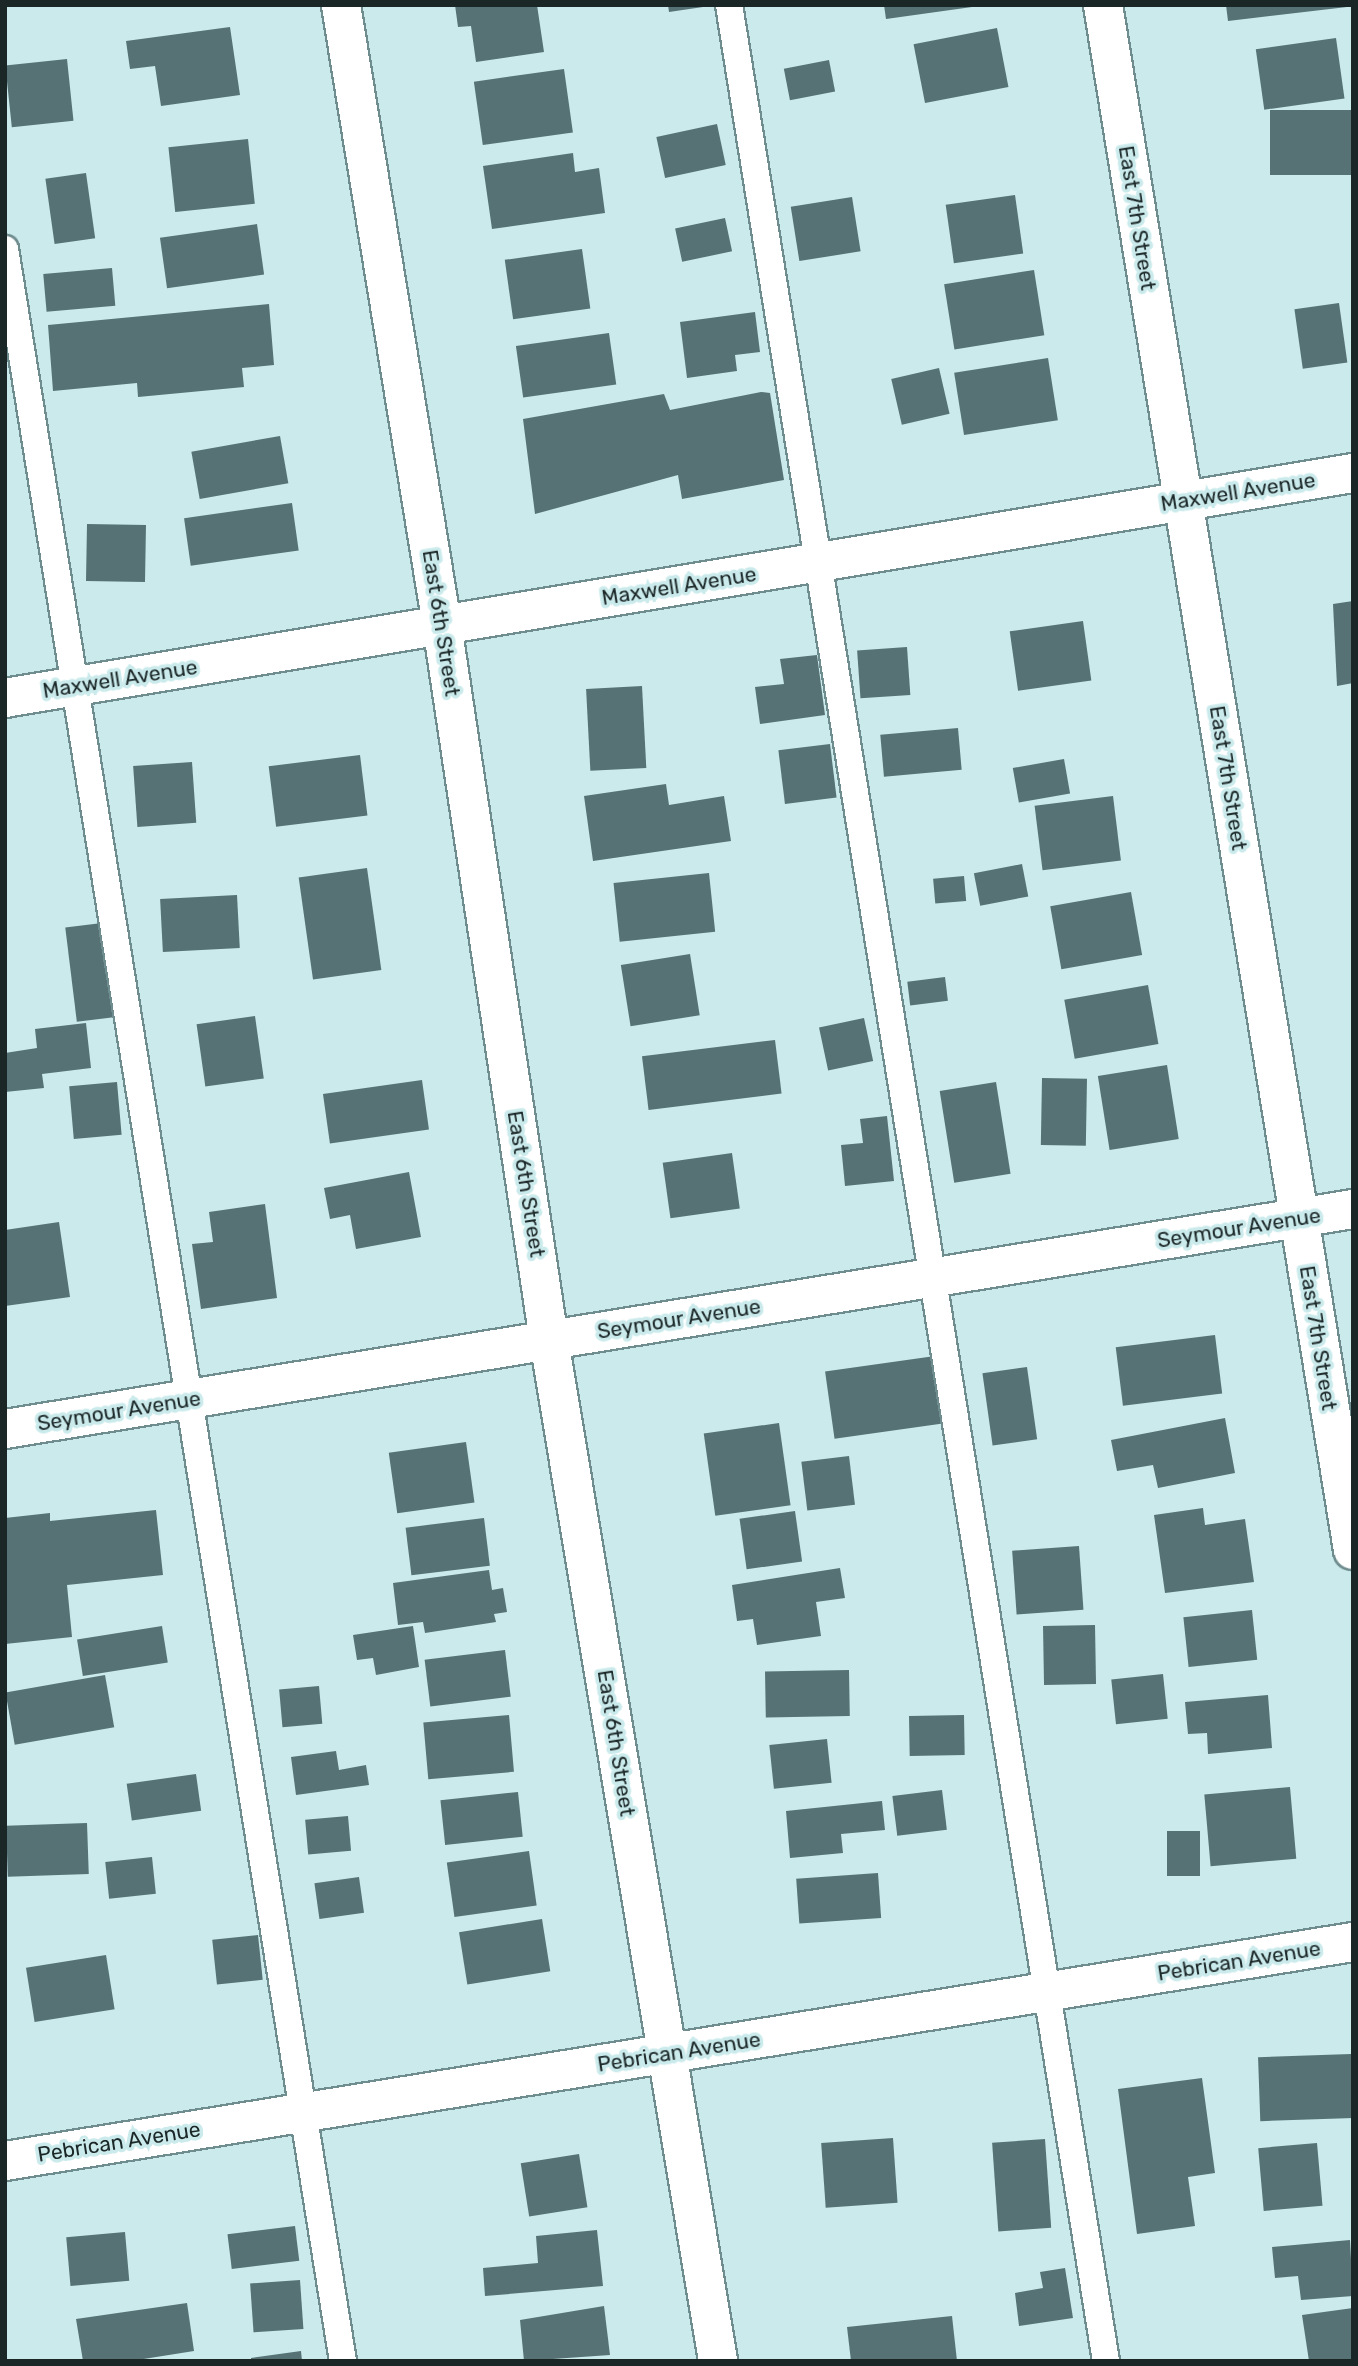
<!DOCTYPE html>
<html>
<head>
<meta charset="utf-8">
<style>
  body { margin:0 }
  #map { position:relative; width:1358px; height:2366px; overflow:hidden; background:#caeaeb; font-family:Rubik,sans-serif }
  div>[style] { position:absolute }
  .building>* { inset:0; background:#567274; transform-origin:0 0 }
  .roads { filter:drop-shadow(2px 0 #6f8c8e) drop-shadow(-2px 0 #6f8c8e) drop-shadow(0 2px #6f8c8e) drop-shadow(0 -2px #6f8c8e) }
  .lane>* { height:26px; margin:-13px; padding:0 13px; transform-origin:13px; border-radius:13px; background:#fff }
  .street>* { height:38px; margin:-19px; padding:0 19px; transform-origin:19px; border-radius:19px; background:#fff }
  span { translate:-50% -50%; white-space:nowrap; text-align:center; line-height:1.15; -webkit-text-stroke:7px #caeaeb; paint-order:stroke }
  .street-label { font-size:21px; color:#1b2627 }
  .frame { position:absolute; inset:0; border:7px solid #1b2627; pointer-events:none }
</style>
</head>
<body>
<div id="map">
  <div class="building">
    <i style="clip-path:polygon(455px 5px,537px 5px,544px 52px,476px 62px,471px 26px,458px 27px)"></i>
    <i style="clip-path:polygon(668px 5px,703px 5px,703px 7px,669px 12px)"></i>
    <i style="clip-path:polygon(884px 5px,972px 5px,972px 7px,886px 19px)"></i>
    <i style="clip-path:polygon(1226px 5px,1347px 5px,1347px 7px,1228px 21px)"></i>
    <i style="clip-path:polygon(230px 27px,240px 95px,161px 106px,155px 66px,130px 69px,126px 41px)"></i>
    <i style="left:997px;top:28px;width:60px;height:85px;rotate:79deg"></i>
    <i style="left:1336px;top:38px;width:61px;height:81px;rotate:82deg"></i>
    <i style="left:67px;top:59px;width:62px;height:62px;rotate:84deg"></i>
    <i style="left:829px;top:60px;width:32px;height:46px;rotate:79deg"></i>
    <i style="left:564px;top:69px;width:64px;height:91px;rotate:82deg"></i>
    <i style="left:1353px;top:110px;width:65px;height:83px;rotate:90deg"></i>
    <i style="left:717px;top:124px;width:42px;height:62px;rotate:78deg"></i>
    <i style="left:248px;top:139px;width:65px;height:80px;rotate:84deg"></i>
    <i style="clip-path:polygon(573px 153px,575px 172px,599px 168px,605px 213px,492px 229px,483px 166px)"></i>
    <i style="left:86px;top:173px;width:66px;height:41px;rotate:82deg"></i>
    <i style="left:1015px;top:195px;width:59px;height:70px;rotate:82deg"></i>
    <i style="left:852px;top:197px;width:55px;height:62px;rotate:81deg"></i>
    <i style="left:725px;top:218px;width:34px;height:51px;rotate:78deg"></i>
    <i style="left:257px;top:224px;width:51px;height:98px;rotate:82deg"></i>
    <i style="left:582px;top:249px;width:60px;height:78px;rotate:82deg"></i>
    <i style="left:112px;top:268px;width:38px;height:69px;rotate:85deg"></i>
    <i style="left:1034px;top:270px;width:66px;height:91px;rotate:81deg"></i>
    <i style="left:1339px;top:303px;width:60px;height:45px;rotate:82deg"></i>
    <i style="clip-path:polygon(269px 304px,274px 365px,242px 368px,244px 387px,138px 397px,137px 383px,53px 391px,48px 325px)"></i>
    <i style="clip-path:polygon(755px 312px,760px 352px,735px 355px,737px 371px,687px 378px,680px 322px)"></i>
    <i style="left:609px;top:333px;width:52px;height:94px;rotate:82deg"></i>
    <i style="left:1048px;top:358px;width:63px;height:95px;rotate:81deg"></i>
    <i style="left:939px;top:368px;width:47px;height:49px;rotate:77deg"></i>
    <i style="clip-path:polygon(761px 392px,770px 393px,784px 480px,682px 499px,678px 475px,535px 514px,523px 419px,664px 394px,670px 410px)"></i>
    <i style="left:280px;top:436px;width:48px;height:90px;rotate:80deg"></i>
    <i style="left:292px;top:503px;width:48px;height:109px;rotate:82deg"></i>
    <i style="left:87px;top:524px;width:59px;height:57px;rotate:1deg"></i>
    <i style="clip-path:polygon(1353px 601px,1353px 683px,1337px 686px,1333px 604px)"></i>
    <i style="left:1083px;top:621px;width:60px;height:74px;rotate:82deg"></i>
    <i style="left:907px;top:647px;width:48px;height:50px;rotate:86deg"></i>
    <i style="clip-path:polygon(817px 655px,825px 715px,760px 724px,755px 687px,784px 684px,780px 659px)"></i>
    <i style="left:642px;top:686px;width:82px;height:56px;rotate:87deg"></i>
    <i style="left:958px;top:728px;width:42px;height:78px;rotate:85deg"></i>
    <i style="left:830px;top:744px;width:54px;height:52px;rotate:83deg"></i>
    <i style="left:360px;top:755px;width:61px;height:92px;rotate:83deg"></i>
    <i style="left:1064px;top:759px;width:35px;height:52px;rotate:80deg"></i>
    <i style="left:192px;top:762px;width:61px;height:59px;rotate:86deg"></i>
    <i style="clip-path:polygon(666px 784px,669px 805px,724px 796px,731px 841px,593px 861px,584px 796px)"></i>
    <i style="left:1113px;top:796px;width:65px;height:79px;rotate:83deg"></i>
    <i style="left:1022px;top:864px;width:33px;height:49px;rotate:79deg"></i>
    <i style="left:367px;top:868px;width:103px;height:69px;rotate:82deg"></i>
    <i style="left:709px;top:873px;width:59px;height:96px;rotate:84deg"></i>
    <i style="left:964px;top:876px;width:25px;height:31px;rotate:85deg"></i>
    <i style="left:1131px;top:892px;width:64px;height:82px;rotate:80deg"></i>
    <i style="left:237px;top:895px;width:53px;height:77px;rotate:87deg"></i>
    <i style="left:102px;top:923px;width:95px;height:37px;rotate:83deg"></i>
    <i style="left:690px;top:954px;width:62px;height:70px;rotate:81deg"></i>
    <i style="left:945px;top:977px;width:24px;height:38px;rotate:83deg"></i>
    <i style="left:1148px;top:985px;width:60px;height:85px;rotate:80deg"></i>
    <i style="left:255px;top:1016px;width:63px;height:59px;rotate:82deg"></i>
    <i style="left:864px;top:1018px;width:44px;height:46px;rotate:78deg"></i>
    <i style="clip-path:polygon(86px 1023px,91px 1068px,42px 1074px,44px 1088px,5px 1092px,5px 1053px,37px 1048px,35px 1029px)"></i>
    <i style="left:775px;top:1040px;width:54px;height:134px;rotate:83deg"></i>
    <i style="left:1167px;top:1065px;width:75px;height:70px;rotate:81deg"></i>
    <i style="left:1042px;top:1078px;width:45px;height:67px;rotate:1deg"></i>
    <i style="left:422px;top:1080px;width:50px;height:100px;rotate:82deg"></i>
    <i style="left:117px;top:1082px;width:53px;height:48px;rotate:85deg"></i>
    <i style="left:996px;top:1082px;width:93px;height:57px;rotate:81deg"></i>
    <i style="clip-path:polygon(887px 1116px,894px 1181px,845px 1186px,841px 1145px,863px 1143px,860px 1119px)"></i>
    <i style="left:732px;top:1153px;width:56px;height:70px;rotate:82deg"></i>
    <i style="clip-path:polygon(409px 1172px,421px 1237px,356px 1249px,350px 1215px,330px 1219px,324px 1188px)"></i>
    <i style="clip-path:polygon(265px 1204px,277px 1298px,201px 1309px,192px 1244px,213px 1242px,209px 1212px)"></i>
    <i style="clip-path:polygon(59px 1222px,70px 1297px,5px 1306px,5px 1230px)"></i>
    <i style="left:1215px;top:1335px;width:59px;height:100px;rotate:83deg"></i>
    <i style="left:935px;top:1356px;width:68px;height:111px;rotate:82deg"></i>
    <i style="left:1027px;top:1367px;width:73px;height:45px;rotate:82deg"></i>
    <i style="clip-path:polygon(1225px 1418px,1235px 1473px,1158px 1488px,1153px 1465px,1117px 1471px,1111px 1440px)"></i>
    <i style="left:779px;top:1423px;width:83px;height:76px;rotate:82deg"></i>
    <i style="left:466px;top:1442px;width:61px;height:78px;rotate:82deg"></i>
    <i style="left:849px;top:1456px;width:49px;height:48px;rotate:83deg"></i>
    <i style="clip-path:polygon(1203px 1508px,1205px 1525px,1245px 1519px,1254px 1582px,1165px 1593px,1154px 1515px)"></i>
    <i style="clip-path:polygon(156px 1510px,163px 1575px,67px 1585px,72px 1637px,5px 1644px,5px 1518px,50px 1513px,50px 1521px)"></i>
    <i style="left:795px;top:1511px;width:51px;height:56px;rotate:82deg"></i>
    <i style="left:484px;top:1518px;width:48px;height:79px;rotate:83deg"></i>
    <i style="left:1079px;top:1546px;width:64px;height:67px;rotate:86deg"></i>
    <i style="clip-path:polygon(840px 1568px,845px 1598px,816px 1602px,821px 1636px,757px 1645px,753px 1619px,737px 1621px,732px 1585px)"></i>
    <i style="clip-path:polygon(489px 1570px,492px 1590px,503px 1588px,507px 1612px,494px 1614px,496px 1622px,425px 1633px,423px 1622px,398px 1625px,393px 1583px)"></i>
    <i style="left:1252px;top:1610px;width:50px;height:69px;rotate:84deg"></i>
    <i style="left:1095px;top:1625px;width:59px;height:52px;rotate:89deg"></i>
    <i style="left:162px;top:1626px;width:37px;height:86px;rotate:81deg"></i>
    <i style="clip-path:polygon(413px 1626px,419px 1667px,376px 1675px,373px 1658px,357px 1660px,353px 1635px)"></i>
    <i style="left:505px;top:1650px;width:47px;height:81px;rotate:83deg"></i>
    <i style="left:849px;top:1670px;width:46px;height:84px;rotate:89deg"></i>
    <i style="left:1163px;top:1674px;width:45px;height:52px;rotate:84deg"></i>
    <i style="left:105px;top:1675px;width:53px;height:101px;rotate:80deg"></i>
    <i style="left:319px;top:1686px;width:38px;height:40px;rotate:85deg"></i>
    <i style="clip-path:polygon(1268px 1695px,1272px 1748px,1208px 1754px,1207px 1733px,1188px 1734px,1185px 1702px)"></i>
    <i style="left:509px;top:1715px;width:57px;height:86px;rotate:85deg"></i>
    <i style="left:964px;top:1715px;width:40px;height:55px;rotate:89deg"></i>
    <i style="left:827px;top:1739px;width:44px;height:58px;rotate:84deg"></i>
    <i style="clip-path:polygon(336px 1751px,339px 1770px,366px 1765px,369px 1785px,296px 1795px,291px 1757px)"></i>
    <i style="left:196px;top:1774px;width:37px;height:70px;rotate:82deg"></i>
    <i style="left:1290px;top:1787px;width:72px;height:86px;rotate:85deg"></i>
    <i style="left:942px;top:1790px;width:40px;height:50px;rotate:83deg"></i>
    <i style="left:518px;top:1792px;width:45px;height:78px;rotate:84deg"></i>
    <i style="clip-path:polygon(882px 1801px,885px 1830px,841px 1834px,843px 1853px,790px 1858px,786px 1811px)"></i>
    <i style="left:348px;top:1816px;width:35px;height:43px;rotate:85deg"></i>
    <i style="left:87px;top:1823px;width:51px;height:81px;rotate:88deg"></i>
    <i style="left:1167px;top:1831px;width:33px;height:45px"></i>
    <i style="left:529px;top:1851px;width:55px;height:83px;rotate:82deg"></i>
    <i style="left:152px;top:1857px;width:37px;height:47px;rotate:84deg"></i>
    <i style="left:878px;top:1873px;width:45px;height:82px;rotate:86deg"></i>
    <i style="left:359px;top:1877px;width:36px;height:45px;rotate:82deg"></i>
    <i style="left:542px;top:1919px;width:53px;height:84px;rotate:81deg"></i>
    <i style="left:258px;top:1935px;width:45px;height:46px;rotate:84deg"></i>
    <i style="left:106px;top:1955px;width:55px;height:81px;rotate:81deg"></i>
    <i style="left:1351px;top:2054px;width:64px;height:93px;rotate:88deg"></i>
    <i style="clip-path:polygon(1202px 2078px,1215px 2173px,1188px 2177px,1195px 2226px,1137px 2234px,1118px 2089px)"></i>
    <i style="left:893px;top:2138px;width:65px;height:72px;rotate:86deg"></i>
    <i style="left:1045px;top:2139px;width:89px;height:53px;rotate:86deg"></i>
    <i style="left:1317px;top:2143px;width:63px;height:59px;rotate:85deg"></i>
    <i style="left:579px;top:2154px;width:54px;height:59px;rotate:81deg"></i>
    <i style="left:295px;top:2226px;width:35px;height:68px;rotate:83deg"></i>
    <i style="clip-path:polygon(597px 2230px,603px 2286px,485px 2296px,483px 2268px,538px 2263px,536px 2236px)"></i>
    <i style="left:125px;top:2232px;width:49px;height:59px;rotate:85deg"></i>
    <i style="clip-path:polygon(1350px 2240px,1353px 2296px,1301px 2300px,1298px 2276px,1275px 2278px,1272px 2247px)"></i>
    <i style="clip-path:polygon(1065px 2268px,1073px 2318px,1019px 2326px,1015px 2293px,1043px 2288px,1040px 2272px)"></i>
    <i style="left:300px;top:2280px;width:49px;height:50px;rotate:86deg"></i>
    <i style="clip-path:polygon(187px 2303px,194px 2351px,131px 2361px,83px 2361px,76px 2319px)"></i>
    <i style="clip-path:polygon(604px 2306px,610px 2355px,524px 2361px,520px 2320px)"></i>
    <i style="clip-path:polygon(1353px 2308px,1353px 2361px,1309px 2361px,1302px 2315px)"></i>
    <i style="clip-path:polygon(952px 2316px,957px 2361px,851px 2361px,847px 2327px)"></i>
    <i style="clip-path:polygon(301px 2351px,302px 2361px,251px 2361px,251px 2358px)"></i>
  </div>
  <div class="roads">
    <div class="lane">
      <i style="left:729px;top:5px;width:2386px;rotate:80.91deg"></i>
      <i style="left:5px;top:249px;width:2139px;rotate:80.91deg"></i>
    </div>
    <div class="street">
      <i style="left:341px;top:5px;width:628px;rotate:80.75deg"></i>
      <i style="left:442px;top:625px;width:723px;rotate:81.49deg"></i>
      <i style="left:549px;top:1340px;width:1035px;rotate:80.6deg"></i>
      <i style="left:1103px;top:5px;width:1565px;rotate:80.81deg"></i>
      <i style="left:5px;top:698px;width:1367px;rotate:-9.48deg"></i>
      <i style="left:5px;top:1429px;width:1366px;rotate:-9.27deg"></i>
      <i style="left:5px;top:2161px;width:1366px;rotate:-9.23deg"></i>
    </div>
  </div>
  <div class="street-label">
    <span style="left:1137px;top:218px;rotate:81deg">East 7th Street</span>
    <span style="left:1238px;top:492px;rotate:-9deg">Maxwell Avenue</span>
    <span style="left:679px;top:586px;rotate:-9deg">Maxwell Avenue</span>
    <span style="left:441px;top:623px;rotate:81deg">East 6th Street</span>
    <span style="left:120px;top:679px;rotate:-9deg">Maxwell Avenue</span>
    <span style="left:1228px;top:778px;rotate:81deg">East 7th Street</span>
    <span style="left:526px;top:1184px;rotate:81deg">East 6th Street</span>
    <span style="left:1239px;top:1228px;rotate:-9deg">Seymour Avenue</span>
    <span style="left:679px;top:1319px;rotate:-9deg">Seymour Avenue</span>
    <span style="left:1318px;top:1338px;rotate:81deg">East 7th Street</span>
    <span style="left:119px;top:1411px;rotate:-9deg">Seymour Avenue</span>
    <span style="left:616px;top:1743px;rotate:81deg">East 6th Street</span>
    <span style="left:1239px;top:1961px;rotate:-9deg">Pebrican Avenue</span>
    <span style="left:679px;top:2052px;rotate:-9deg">Pebrican Avenue</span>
    <span style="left:119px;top:2142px;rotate:-9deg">Pebrican Avenue</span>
  </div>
  <div class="frame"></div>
</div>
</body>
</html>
